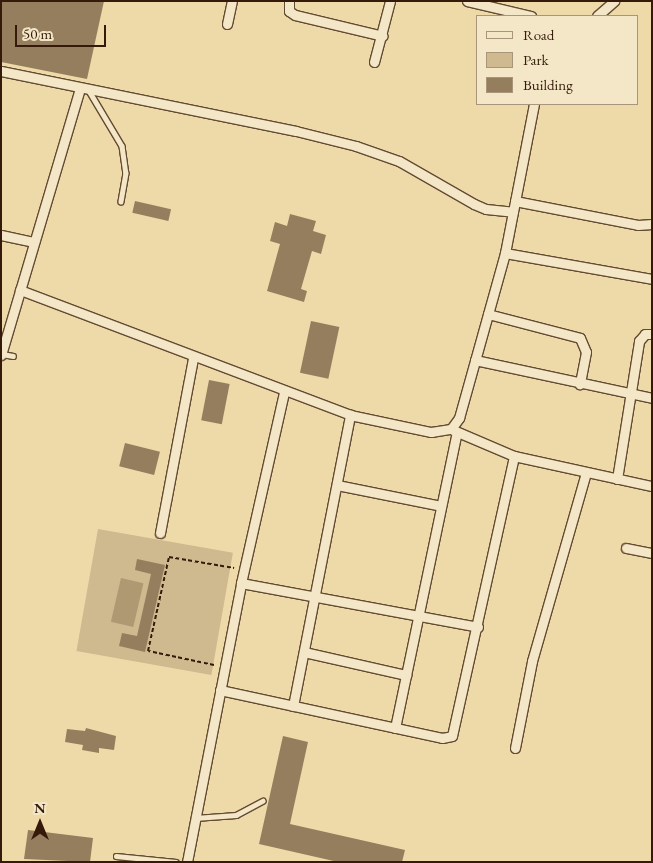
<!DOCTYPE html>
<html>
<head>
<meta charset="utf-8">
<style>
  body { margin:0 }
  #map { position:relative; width:653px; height:863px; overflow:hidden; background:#eedaa9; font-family:"EB Garamond",serif }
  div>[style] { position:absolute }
  .green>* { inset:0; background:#cfb98e; transform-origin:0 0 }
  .water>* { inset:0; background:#af9973; transform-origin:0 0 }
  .building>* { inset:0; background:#957e5d; transform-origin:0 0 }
  .path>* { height:2px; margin-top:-1px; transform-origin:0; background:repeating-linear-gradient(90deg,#351a0b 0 4px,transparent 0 6.5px) }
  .roads { filter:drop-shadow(1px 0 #634a32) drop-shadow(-1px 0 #634a32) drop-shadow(0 1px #634a32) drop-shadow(0 -1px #634a32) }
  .service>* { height:4.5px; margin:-2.25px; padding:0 2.25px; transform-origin:2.25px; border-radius:2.25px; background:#f4e7c7 }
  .minor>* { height:9px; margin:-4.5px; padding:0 4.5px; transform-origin:4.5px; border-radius:4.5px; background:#f4e7c7 }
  span { translate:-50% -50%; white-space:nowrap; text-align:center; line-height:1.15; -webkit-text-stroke:4.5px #f4e7c7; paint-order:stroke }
  .frame { position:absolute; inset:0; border:2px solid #351a0b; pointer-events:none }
  .legend { position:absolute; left:476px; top:15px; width:162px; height:90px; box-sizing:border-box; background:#f4e7c7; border:1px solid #a8957c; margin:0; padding:6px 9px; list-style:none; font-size:15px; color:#351a0b }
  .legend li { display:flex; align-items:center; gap:10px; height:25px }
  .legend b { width:25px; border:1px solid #a8957c }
  .north { position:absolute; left:15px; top:798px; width:50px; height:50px; -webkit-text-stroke:4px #f4e7c7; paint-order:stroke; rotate:0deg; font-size:14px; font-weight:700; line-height:20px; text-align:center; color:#351a0b }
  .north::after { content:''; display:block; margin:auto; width:18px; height:22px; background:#351a0b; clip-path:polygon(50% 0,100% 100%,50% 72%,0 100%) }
  .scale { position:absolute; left:15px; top:25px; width:91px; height:22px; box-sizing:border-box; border:2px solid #351a0b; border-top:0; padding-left:6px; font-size:15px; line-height:18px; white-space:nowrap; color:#351a0b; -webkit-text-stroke:4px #f4e7c7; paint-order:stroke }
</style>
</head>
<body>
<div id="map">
  <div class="green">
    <i style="left:98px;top:529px;width:137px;height:124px;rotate:10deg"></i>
  </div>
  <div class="water">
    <i style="left:121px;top:578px;width:23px;height:45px;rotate:13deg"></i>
  </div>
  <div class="building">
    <i style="clip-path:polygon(1px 1px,104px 1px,87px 79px,1px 62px)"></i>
    <i style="left:135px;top:201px;width:37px;height:12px;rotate:13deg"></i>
    <i style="clip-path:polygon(290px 214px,316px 221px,313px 231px,326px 235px,321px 254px,312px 251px,301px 289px,307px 291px,304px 302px,267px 291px,280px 244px,270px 241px,275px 222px,287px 226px)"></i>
    <i style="left:311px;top:321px;width:29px;height:53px;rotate:12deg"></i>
    <i style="left:209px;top:380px;width:21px;height:41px;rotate:11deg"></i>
    <i style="left:125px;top:443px;width:36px;height:24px;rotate:14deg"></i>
    <i style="clip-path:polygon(137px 559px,165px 565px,145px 652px,119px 646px,122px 633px,137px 636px,151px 574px,135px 570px)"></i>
    <i style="clip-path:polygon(86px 728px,116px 736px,114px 750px,99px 748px,99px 753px,82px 750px,83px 745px,65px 742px,67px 729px,85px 731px)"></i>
    <i style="clip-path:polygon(283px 736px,308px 742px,290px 824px,405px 850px,402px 862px,338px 862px,259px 844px)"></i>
    <i style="clip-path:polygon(28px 830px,93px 838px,90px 862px,24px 859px)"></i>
  </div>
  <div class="path">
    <i style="left:214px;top:665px;width:67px;rotate:-168deg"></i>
    <i style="left:148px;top:651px;width:96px;rotate:-77.4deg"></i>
    <i style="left:169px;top:557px;width:66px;rotate:9.6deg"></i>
  </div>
  <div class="roads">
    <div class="service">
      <i style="left:88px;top:89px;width:66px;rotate:59.2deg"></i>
      <i style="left:122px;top:146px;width:27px;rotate:82deg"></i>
      <i style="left:126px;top:173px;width:29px;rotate:100deg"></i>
      <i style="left:2px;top:354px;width:11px;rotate:10deg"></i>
      <i style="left:195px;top:818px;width:41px;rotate:-4.2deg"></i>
      <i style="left:236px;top:815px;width:30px;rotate:-28deg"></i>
      <i style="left:116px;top:856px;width:60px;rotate:5.7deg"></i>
    </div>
    <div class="minor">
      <i style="left:289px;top:1px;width:10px;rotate:90deg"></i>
      <i style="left:289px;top:11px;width:7px;rotate:34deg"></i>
      <i style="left:295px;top:15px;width:90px;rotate:13.4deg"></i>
      <i style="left:467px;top:1px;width:66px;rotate:13.2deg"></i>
      <i style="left:597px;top:16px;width:23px;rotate:-41deg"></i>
      <i style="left:227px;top:24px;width:24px;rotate:-78deg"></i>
      <i style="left:374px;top:62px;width:63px;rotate:-75.3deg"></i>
      <i style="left:1px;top:71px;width:301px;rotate:11.5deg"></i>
      <i style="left:296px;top:131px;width:62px;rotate:14deg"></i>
      <i style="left:356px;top:146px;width:46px;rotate:19.2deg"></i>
      <i style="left:399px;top:161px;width:86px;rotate:29.8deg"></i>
      <i style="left:474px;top:204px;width:13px;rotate:23deg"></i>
      <i style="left:486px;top:209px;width:27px;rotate:6deg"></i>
      <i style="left:515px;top:201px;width:125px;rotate:11deg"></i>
      <i style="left:638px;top:225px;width:14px;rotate:-4deg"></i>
      <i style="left:1px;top:235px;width:34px;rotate:12deg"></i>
      <i style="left:505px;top:253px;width:149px;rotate:10deg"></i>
      <i style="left:20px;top:290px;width:353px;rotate:20.7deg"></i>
      <i style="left:350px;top:415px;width:83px;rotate:11.9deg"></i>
      <i style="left:431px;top:432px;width:20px;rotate:-9deg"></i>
      <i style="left:451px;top:429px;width:14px;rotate:-54deg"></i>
      <i style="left:459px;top:418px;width:171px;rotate:-74.4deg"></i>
      <i style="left:505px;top:253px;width:152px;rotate:-79deg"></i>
      <i style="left:488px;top:314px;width:95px;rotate:14.6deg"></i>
      <i style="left:580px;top:338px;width:15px;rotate:67deg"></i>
      <i style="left:586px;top:352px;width:33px;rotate:101deg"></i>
      <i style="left:1px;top:355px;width:278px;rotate:-73.5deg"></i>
      <i style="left:475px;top:360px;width:181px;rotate:12.1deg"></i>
      <i style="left:453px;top:430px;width:66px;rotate:23.1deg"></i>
      <i style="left:514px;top:456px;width:141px;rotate:12.3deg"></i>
      <i style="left:617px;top:479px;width:140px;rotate:-80.9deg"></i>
      <i style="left:639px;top:341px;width:9px;rotate:-49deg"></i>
      <i style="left:645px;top:334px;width:7px"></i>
      <i style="left:337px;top:485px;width:106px;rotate:11.4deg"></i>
      <i style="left:160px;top:533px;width:178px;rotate:-79.3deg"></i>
      <i style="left:626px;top:548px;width:26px;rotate:11deg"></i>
      <i style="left:241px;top:583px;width:241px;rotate:10.5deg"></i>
      <i style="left:304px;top:652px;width:105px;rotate:12.7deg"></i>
      <i style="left:220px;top:690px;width:227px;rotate:12.2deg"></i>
      <i style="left:442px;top:738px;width:10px;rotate:-11deg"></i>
      <i style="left:452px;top:736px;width:287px;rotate:-77.5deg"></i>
      <i style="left:293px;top:706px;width:297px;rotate:-78.9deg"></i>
      <i style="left:395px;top:728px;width:302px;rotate:-78.2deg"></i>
      <i style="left:515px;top:748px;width:89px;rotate:-78.9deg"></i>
      <i style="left:532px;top:661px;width:196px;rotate:-74deg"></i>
      <i style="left:187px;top:862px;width:284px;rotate:-79deg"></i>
      <i style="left:241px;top:583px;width:196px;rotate:-77.3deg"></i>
    </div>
  </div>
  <div class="frame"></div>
  <ul class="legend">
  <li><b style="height:6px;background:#f4e7c7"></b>Road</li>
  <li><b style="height:14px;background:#cfb98e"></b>Park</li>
  <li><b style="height:14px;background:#957e5d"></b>Building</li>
  </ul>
  <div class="north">N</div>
  <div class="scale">50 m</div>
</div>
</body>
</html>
